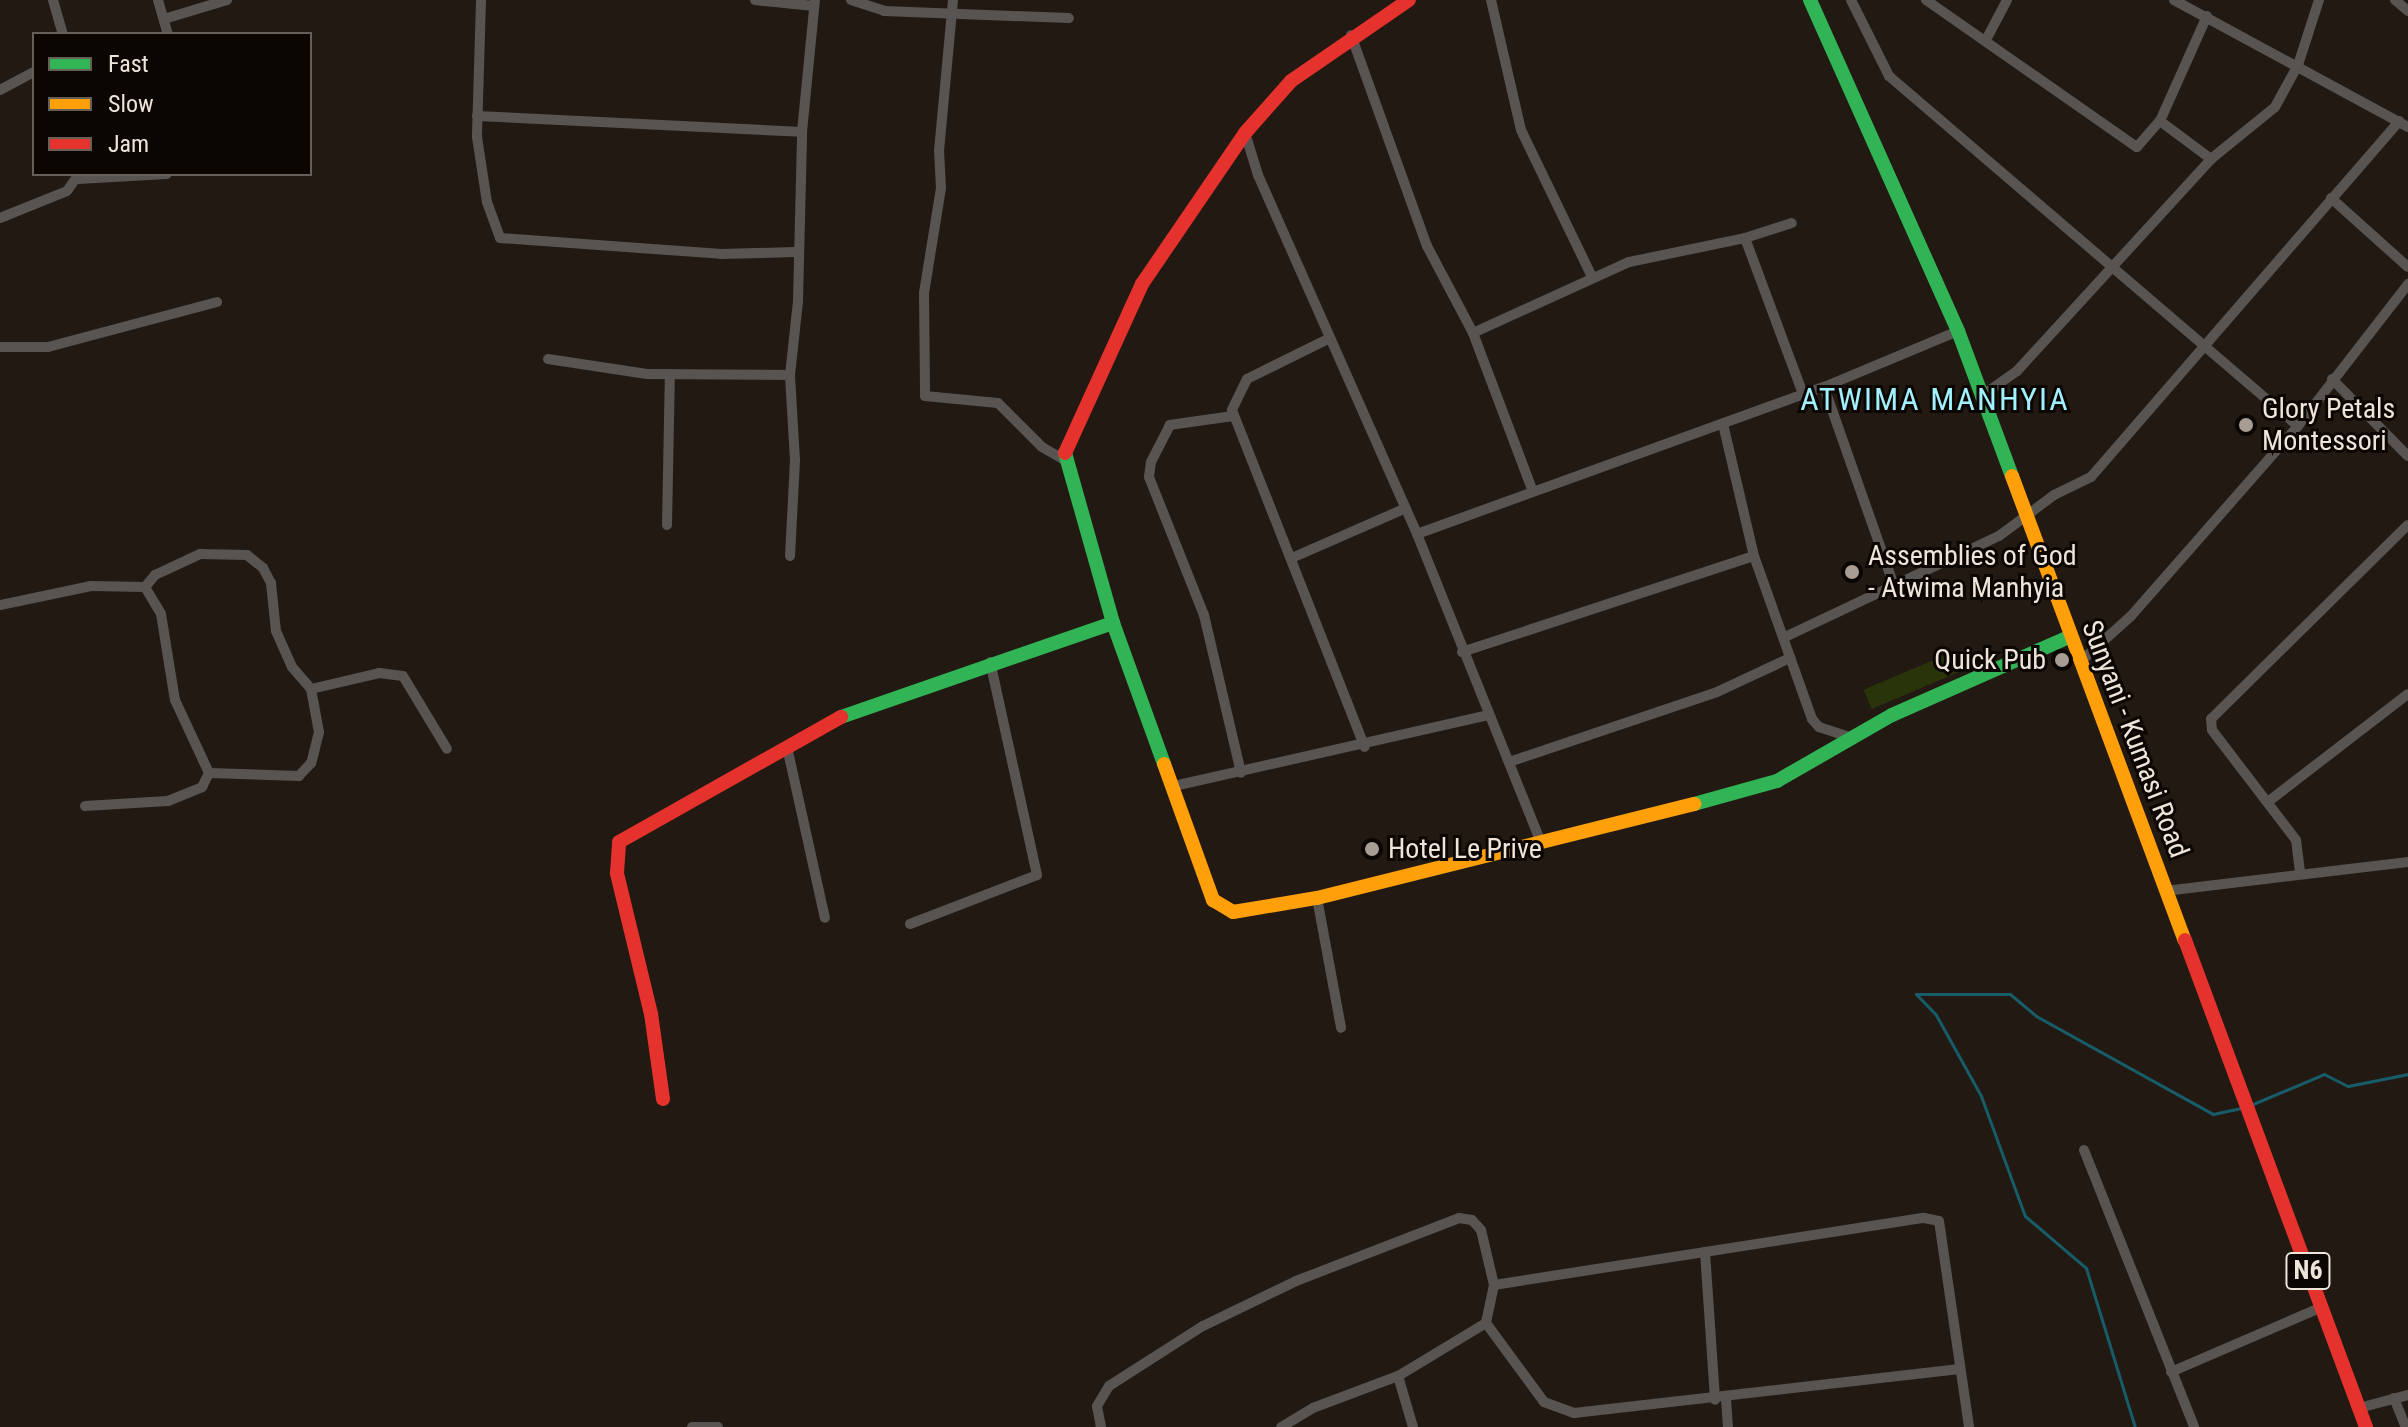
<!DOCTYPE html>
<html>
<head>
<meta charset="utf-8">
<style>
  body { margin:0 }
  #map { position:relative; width:2408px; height:1427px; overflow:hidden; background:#221a12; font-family:"Roboto Condensed",sans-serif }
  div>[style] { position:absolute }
  .green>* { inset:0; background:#29340a; transform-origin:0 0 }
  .stream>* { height:3px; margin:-1.5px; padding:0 1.5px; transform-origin:1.5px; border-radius:1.5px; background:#175c69 }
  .street>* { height:10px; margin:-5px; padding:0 5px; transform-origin:5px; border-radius:5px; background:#585452 }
  .fast>* { height:14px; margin:-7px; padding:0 7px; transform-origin:7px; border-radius:7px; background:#30b455 }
  .slow>* { height:14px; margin:-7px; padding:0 7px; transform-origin:7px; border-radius:7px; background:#ff9f0a }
  .jam>* { height:14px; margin:-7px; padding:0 7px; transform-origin:7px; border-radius:7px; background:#e5322d }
  .dots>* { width:22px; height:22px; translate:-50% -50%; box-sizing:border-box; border:4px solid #0c0603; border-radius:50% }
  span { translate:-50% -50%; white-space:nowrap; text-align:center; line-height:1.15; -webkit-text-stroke:6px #0c0603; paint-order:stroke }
  .shield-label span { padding:2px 6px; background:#0c0603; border:2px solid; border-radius:6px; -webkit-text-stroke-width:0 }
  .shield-label { font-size:26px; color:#eee4da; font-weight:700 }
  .poi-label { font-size:28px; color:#eee4da }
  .left { translate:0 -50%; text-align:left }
  .right { translate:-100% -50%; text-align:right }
  .street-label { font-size:28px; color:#eee4da }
  .quarter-label { font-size:32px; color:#a1f1fe; letter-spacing:2px }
  .legend { position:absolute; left:32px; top:32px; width:280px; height:144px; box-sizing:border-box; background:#0c0603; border:2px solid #665f59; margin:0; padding:10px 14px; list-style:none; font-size:24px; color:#eee4da }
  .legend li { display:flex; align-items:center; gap:16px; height:40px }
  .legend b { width:40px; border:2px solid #665f59 }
</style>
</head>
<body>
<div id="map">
  <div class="green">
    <i style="left:1950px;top:653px;width:21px;height:94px;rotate:67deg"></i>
  </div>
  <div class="stream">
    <i style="left:1916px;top:994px;width:94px"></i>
    <i style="left:2010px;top:994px;width:34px;rotate:40deg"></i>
    <i style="left:2036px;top:1016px;width:202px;rotate:29deg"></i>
    <i style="left:2213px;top:1114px;width:30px;rotate:-12deg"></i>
    <i style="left:1916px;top:994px;width:29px;rotate:46deg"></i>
    <i style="left:1936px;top:1015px;width:93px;rotate:60.9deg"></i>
    <i style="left:1981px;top:1096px;width:128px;rotate:69.9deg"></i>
    <i style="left:2025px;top:1216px;width:80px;rotate:40.4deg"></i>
    <i style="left:2086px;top:1268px;width:166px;rotate:72.9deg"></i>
    <i style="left:2253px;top:1104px;width:77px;rotate:-22.9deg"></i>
    <i style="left:2324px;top:1074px;width:27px;rotate:27deg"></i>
    <i style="left:2348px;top:1086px;width:61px;rotate:-11.3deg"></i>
  </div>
  <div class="street">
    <i style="left:53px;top:0;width:35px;rotate:74deg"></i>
    <i style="left:158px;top:0;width:35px;rotate:74deg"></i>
    <i style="left:481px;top:0;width:137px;rotate:91.7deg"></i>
    <i style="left:477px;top:137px;width:66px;rotate:81.3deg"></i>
    <i style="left:487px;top:202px;width:38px;rotate:70deg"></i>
    <i style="left:500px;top:238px;width:222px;rotate:4.1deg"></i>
    <i style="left:721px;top:254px;width:74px;rotate:-1.5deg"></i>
    <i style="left:755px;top:0;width:59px;rotate:5.8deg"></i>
    <i style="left:851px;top:0;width:35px;rotate:18deg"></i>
    <i style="left:884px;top:11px;width:185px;rotate:2.2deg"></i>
    <i style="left:953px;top:0;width:151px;rotate:95.3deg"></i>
    <i style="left:939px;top:150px;width:38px;rotate:87deg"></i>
    <i style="left:941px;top:188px;width:106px;rotate:99.2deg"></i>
    <i style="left:924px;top:293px;width:103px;rotate:89.4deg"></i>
    <i style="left:925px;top:396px;width:73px;rotate:5.5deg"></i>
    <i style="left:998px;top:403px;width:62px;rotate:45deg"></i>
    <i style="left:1042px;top:447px;width:24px;rotate:30deg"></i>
    <i style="left:1491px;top:0;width:133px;rotate:77deg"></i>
    <i style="left:1521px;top:130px;width:163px;rotate:64.2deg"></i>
    <i style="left:1851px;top:0;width:85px;rotate:63.4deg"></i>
    <i style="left:1889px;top:76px;width:538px;rotate:40.56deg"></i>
    <i style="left:1926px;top:0;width:257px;rotate:34.9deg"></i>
    <i style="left:2137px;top:147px;width:35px;rotate:-49deg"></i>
    <i style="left:2160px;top:121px;width:115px;rotate:-65.9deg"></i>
    <i style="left:2174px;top:0;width:266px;rotate:28.5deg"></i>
    <i style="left:2395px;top:0;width:17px;rotate:40deg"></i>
    <i style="left:164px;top:19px;width:66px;rotate:-16.8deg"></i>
    <i style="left:1351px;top:35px;width:224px;rotate:70.2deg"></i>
    <i style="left:1427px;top:246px;width:98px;rotate:62.1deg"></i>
    <i style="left:1473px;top:333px;width:167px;rotate:69.3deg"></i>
    <i style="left:1987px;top:38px;width:43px;rotate:-62.2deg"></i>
    <i style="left:0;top:90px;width:38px;rotate:-28deg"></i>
    <i style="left:477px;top:116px;width:325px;rotate:2.8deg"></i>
    <i style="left:2160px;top:121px;width:64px;rotate:36.7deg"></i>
    <i style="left:1245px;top:133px;width:44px;rotate:72.8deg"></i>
    <i style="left:1258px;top:175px;width:393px;rotate:66.1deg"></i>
    <i style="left:1417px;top:534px;width:332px;rotate:68.1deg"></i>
    <i style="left:78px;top:179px;width:89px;rotate:-3.2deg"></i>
    <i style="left:2331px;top:198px;width:103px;rotate:41.9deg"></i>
    <i style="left:0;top:218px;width:72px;rotate:-21.9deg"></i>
    <i style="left:67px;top:191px;width:21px;rotate:-55deg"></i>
    <i style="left:1745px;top:238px;width:166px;rotate:69.6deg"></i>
    <i style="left:1473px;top:333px;width:171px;rotate:-24.5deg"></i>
    <i style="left:1629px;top:262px;width:118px;rotate:-11.7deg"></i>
    <i style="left:1745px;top:238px;width:49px;rotate:-17.7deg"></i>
    <i style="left:1328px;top:339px;width:90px;rotate:153.7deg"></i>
    <i style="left:1247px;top:379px;width:34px;rotate:116deg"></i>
    <i style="left:1232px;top:410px;width:362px;rotate:68.5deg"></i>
    <i style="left:0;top:347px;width:48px"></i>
    <i style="left:48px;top:347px;width:175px;rotate:-14.9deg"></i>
    <i style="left:548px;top:359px;width:100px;rotate:8.6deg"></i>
    <i style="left:647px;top:374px;width:143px;rotate:0.4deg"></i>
    <i style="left:2332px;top:379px;width:108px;rotate:45.4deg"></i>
    <i style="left:1824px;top:387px;width:208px;rotate:70.6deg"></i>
    <i style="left:1980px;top:397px;width:45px;rotate:-35.1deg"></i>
    <i style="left:2017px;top:371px;width:287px;rotate:-47.5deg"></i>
    <i style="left:2211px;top:159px;width:82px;rotate:-39.1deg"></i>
    <i style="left:2275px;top:107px;width:48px;rotate:-61.3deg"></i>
    <i style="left:2298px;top:65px;width:68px;rotate:-72.1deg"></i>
    <i style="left:1233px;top:416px;width:64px;rotate:171.9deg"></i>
    <i style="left:1170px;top:425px;width:42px;rotate:117.2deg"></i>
    <i style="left:1151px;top:462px;width:15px;rotate:98deg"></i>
    <i style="left:1149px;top:477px;width:149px;rotate:68.3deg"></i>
    <i style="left:1204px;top:615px;width:162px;rotate:76.8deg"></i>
    <i style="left:1723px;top:424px;width:136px;rotate:76.8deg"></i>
    <i style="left:1754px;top:556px;width:173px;rotate:70.4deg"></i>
    <i style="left:1812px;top:719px;width:11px;rotate:49deg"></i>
    <i style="left:1819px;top:727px;width:32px;rotate:18deg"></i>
    <i style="left:667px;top:525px;width:151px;rotate:-88.9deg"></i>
    <i style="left:1417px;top:534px;width:433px;rotate:-19.9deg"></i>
    <i style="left:1824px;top:387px;width:145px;rotate:-22.7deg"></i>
    <i style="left:790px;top:556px;width:96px;rotate:-87deg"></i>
    <i style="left:795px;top:460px;width:85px;rotate:-93.4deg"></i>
    <i style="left:790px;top:375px;width:74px;rotate:-83.8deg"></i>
    <i style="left:798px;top:301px;width:169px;rotate:-88.6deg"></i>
    <i style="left:802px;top:132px;width:133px;rotate:-84.4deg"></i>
    <i style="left:1294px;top:557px;width:122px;rotate:-23.6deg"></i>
    <i style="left:145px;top:587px;width:16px;rotate:-50deg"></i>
    <i style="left:155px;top:575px;width:50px;rotate:-25deg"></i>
    <i style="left:200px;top:554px;width:47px;rotate:1.2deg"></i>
    <i style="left:247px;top:555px;width:21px;rotate:39deg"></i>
    <i style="left:263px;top:568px;width:17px;rotate:62deg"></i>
    <i style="left:271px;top:583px;width:48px;rotate:84.1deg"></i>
    <i style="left:276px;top:631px;width:39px;rotate:66deg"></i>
    <i style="left:292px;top:667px;width:29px;rotate:49deg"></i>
    <i style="left:311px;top:689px;width:44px;rotate:79.5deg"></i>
    <i style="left:319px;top:732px;width:32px;rotate:104deg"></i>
    <i style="left:311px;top:763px;width:18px;rotate:133deg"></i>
    <i style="left:299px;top:776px;width:90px;rotate:-178.1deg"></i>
    <i style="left:0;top:605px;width:93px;rotate:-11.8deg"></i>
    <i style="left:91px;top:586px;width:54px;rotate:1.1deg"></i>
    <i style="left:145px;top:587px;width:31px;rotate:59deg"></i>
    <i style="left:161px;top:614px;width:87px;rotate:80.8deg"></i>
    <i style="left:175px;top:700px;width:81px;rotate:65deg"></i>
    <i style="left:1785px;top:637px;width:237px;rotate:-25.3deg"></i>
    <i style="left:1999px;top:536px;width:69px;rotate:-36.7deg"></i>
    <i style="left:2054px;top:495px;width:41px;rotate:-25.9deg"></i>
    <i style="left:2091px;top:477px;width:471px;rotate:-49.1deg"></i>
    <i style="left:1462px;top:652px;width:307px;rotate:-18.2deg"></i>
    <i style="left:2080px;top:662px;width:69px;rotate:-42deg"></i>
    <i style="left:2131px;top:616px;width:253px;rotate:-48.7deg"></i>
    <i style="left:2298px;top:426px;width:180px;rotate:-52.2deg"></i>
    <i style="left:311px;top:689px;width:70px;rotate:-13.2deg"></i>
    <i style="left:379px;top:673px;width:24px;rotate:7deg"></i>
    <i style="left:403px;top:676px;width:85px;rotate:58.9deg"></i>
    <i style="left:787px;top:747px;width:175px;rotate:77.5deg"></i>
    <i style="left:1509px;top:762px;width:219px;rotate:-18.6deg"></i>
    <i style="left:1717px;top:692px;width:81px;rotate:-25deg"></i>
    <i style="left:1174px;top:786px;width:322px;rotate:-12.7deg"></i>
    <i style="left:2269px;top:801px;width:175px;rotate:-37.6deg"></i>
    <i style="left:85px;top:806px;width:83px;rotate:-3.4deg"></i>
    <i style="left:168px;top:801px;width:37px;rotate:-22deg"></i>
    <i style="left:202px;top:787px;width:16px;rotate:-63deg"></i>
    <i style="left:2300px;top:872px;width:32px;rotate:-97deg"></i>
    <i style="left:2296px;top:840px;width:138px;rotate:-127.4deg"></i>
    <i style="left:2212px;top:730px;width:11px;rotate:-95deg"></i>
    <i style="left:2211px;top:719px;width:276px;rotate:-44.6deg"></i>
    <i style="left:2165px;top:891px;width:245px;rotate:-6.8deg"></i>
    <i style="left:1317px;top:898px;width:132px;rotate:79.5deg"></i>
    <i style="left:910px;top:924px;width:136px;rotate:-21.1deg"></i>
    <i style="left:1037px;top:875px;width:218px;rotate:-102.4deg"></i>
    <i style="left:2084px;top:1150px;width:298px;rotate:68.3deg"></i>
    <i style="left:1705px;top:1252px;width:148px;rotate:86.1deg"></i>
    <i style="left:1494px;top:1285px;width:435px;rotate:-8.9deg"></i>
    <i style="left:1924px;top:1218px;width:15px;rotate:11deg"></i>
    <i style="left:1939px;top:1221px;width:208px;rotate:81.7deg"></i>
    <i style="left:1486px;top:1323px;width:98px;rotate:53.7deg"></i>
    <i style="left:1544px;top:1402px;width:32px;rotate:20deg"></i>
    <i style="left:1574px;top:1413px;width:388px;rotate:-6.5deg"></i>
    <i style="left:2171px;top:1372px;width:164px;rotate:-23.3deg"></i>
    <i style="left:1398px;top:1376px;width:53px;rotate:73.6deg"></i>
    <i style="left:2394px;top:1398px;width:31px;rotate:68deg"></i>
    <i style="left:1726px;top:1399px;width:28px;rotate:86deg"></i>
    <i style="left:2359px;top:1408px;width:51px;rotate:-14.9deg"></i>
    <i style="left:692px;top:1427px;width:26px"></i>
    <i style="left:1101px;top:1427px;width:21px;rotate:-101deg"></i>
    <i style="left:1097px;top:1406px;width:23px;rotate:-59deg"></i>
    <i style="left:1109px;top:1386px;width:112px;rotate:-32.6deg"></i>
    <i style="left:1203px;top:1326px;width:103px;rotate:-25.8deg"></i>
    <i style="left:1296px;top:1281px;width:175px;rotate:-21.1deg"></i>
    <i style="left:1459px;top:1218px;width:13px;rotate:9deg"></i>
    <i style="left:1472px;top:1220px;width:13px;rotate:48deg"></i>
    <i style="left:1481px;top:1230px;width:57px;rotate:76.7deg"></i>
    <i style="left:1494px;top:1285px;width:39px;rotate:102deg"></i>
    <i style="left:1486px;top:1323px;width:103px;rotate:148.9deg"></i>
    <i style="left:1398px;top:1376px;width:91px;rotate:159.4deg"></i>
    <i style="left:1313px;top:1408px;width:37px;rotate:149deg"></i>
  </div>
  <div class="fast">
    <i style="left:1810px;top:0;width:363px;rotate:65.9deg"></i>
    <i style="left:1958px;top:331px;width:155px;rotate:69.6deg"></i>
    <i style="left:1065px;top:453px;width:177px;rotate:74.2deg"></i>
    <i style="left:1113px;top:623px;width:150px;rotate:70.1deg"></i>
    <i style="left:841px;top:717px;width:288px;rotate:-19.1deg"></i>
    <i style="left:1694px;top:804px;width:86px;rotate:-15.5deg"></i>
    <i style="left:1777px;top:781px;width:133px;rotate:-29.9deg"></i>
    <i style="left:1892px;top:715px;width:193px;rotate:-23.8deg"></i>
  </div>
  <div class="slow">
    <i style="left:2012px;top:476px;width:495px;rotate:69.6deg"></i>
    <i style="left:1164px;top:764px;width:145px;rotate:70.2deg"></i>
    <i style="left:1213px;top:900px;width:23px;rotate:31deg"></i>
    <i style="left:1233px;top:912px;width:85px;rotate:-9.5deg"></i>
    <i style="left:1317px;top:898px;width:389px;rotate:-14deg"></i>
  </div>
  <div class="jam">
    <i style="left:1065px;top:453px;width:186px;rotate:-65.5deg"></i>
    <i style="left:1142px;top:284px;width:183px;rotate:-55.7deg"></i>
    <i style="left:1245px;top:133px;width:69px;rotate:-48.5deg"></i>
    <i style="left:1291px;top:81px;width:143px;rotate:-34.5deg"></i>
    <i style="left:2185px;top:940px;width:520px;rotate:69.61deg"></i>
    <i style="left:663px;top:1099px;width:86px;rotate:-98deg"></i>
    <i style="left:651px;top:1014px;width:145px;rotate:-103.6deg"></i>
    <i style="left:617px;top:873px;width:31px;rotate:-86deg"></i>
    <i style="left:619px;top:842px;width:255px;rotate:-29.4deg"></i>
  </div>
  <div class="dots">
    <i style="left:2246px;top:425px;background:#a79d94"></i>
    <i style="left:1852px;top:572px;background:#a79d94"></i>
    <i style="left:2062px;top:660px;background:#a79d94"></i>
    <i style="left:1372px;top:849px;background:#a79d94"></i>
  </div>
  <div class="shield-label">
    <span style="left:2308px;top:1271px">N6</span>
  </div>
  <div class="poi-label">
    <span class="left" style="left:2262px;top:425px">Glory Petals<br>Montessori</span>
    <span class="left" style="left:1868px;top:572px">Assemblies of God<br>- Atwima Manhyia</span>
    <span class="right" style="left:2046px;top:660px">Quick Pub</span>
    <span class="left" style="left:1388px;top:849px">Hotel Le Prive</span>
  </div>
  <div class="street-label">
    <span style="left:2135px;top:739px;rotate:69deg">Sunyani - Kumasi Road</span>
  </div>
  <div class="quarter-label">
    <span style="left:1935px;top:399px">ATWIMA MANHYIA</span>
  </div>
  <ul class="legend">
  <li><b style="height:10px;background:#30b455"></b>Fast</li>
  <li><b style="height:10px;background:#ff9f0a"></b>Slow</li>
  <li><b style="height:10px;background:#e5322d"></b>Jam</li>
  </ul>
</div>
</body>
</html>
